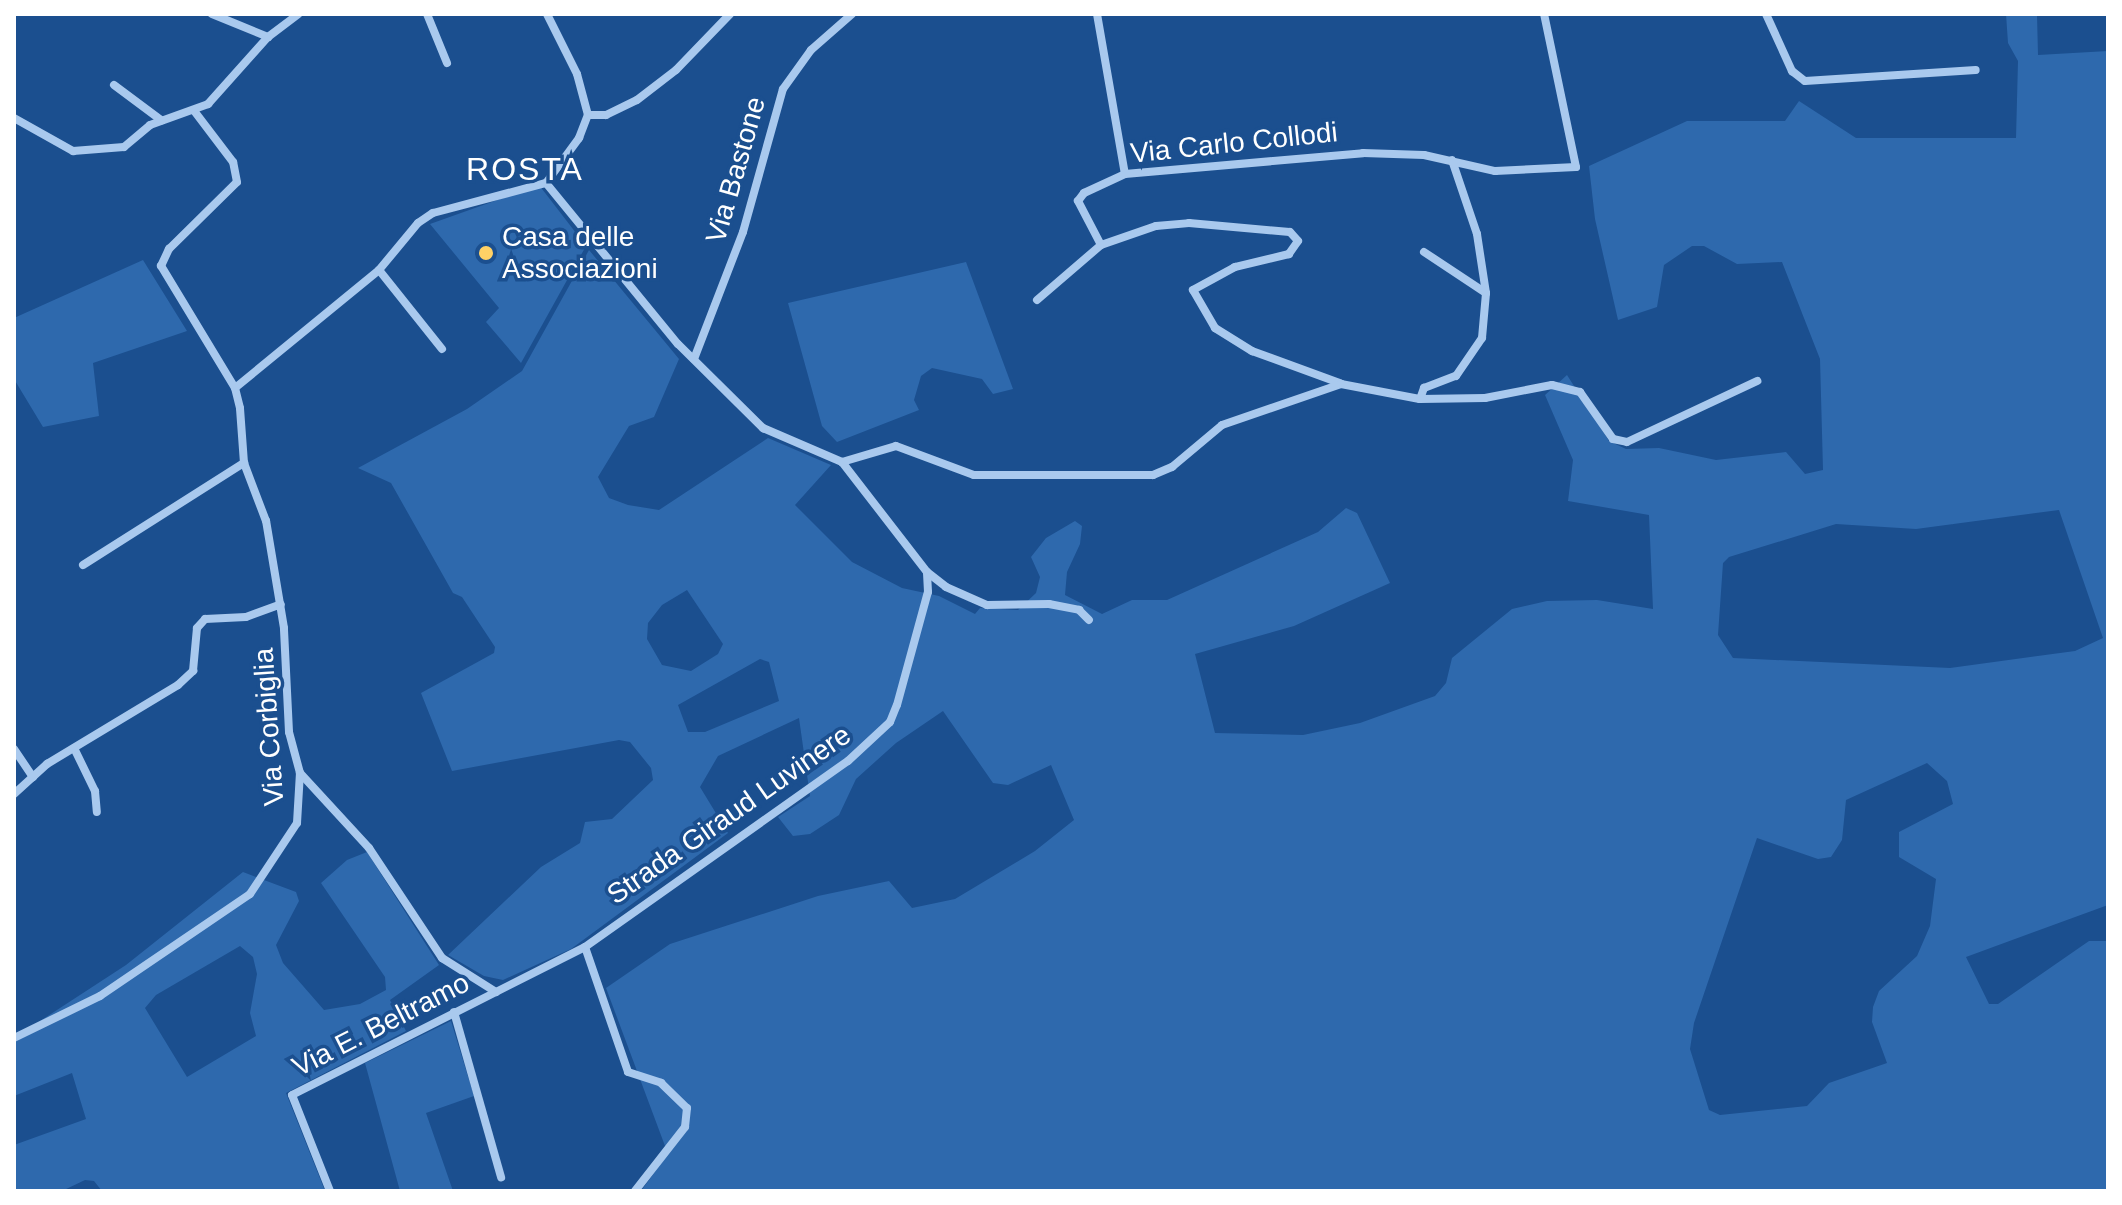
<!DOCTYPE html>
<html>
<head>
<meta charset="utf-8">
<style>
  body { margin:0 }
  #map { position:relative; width:2122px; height:1205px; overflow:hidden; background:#1b4f8f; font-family:Helvetica,sans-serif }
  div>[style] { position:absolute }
  .green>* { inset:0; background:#2e69ad }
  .street>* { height:8px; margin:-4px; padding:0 4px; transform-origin:4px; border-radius:4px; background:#a9c9ee }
  .dots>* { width:22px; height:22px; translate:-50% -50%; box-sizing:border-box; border:4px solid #1b4f8f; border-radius:50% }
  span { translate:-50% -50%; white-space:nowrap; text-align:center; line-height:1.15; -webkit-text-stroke:7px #1b4f8f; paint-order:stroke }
  .street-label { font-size:28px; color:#fff }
  .poi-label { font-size:28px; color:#fff }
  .left { translate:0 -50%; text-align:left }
  .quarter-label { font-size:32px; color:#fff; letter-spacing:2px }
  .frame { position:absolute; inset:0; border:16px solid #fff; pointer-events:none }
</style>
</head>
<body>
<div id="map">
  <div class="green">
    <i style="clip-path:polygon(evenodd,2006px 14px,2037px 14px,2038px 55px,2108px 51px,2108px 905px,1966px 957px,1989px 1004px,1998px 1004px,2089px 941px,2108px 941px,2108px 1191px,641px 1191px,668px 1154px,606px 988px,670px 944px,818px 896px,889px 881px,912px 908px,955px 899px,1035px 851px,1074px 820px,1051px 765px,1008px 785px,993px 783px,943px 711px,896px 743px,856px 779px,839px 815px,810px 834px,793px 836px,778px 817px,810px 796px,799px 718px,718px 756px,700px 787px,728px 833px,571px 949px,503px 980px,484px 976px,448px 955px,541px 867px,580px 843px,585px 822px,612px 819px,653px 780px,651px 768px,630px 742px,619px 740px,452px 771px,421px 693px,494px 653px,495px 647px,462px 597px,453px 593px,391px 483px,358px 468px,467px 409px,522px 371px,589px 250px,679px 359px,654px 417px,629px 426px,598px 477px,609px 498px,628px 505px,659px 510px,768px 438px,831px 465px,795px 505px,852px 562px,902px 588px,939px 596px,975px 614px,980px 608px,1018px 610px,1036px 593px,1040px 577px,1031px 557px,1046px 538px,1075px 521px,1082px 526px,1080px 544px,1067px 572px,1065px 595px,1102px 614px,1132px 600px,1167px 600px,1318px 532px,1346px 508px,1357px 513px,1390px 583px,1294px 626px,1195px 654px,1215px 733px,1303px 735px,1360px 723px,1435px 696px,1446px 683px,1452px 658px,1512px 609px,1547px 601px,1597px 600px,1653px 609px,1649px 515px,1568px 501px,1573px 460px,1545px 395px,1567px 375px,1609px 441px,1626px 449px,1659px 448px,1716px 460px,1786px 452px,1805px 474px,1823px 470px,1820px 359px,1782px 262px,1737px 264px,1704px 246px,1692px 246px,1664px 265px,1657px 307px,1618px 320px,1595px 219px,1589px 166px,1687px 121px,1785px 121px,1799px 101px,1856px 138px,2016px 138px,2018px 61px,2008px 43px,2006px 14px,2059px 510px,2103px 638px,2075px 651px,1950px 668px,1733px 658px,1718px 635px,1723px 563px,1729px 557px,1836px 524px,1916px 529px,2059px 510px,2006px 14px,687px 590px,723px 644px,718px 654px,691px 671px,662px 665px,647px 639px,648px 623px,662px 605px,687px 590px,2006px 14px,760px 659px,769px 662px,779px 701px,705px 732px,688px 732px,678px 705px,760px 659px,2006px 14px,1927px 763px,1947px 781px,1953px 804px,1899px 832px,1899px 857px,1936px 879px,1930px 926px,1917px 956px,1879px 991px,1873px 1007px,1872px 1022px,1887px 1063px,1829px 1083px,1807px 1106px,1720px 1115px,1709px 1110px,1690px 1049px,1694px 1023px,1757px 838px,1818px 859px,1831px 857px,1842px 840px,1846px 800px,1927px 763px)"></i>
    <i style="clip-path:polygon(539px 185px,586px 246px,521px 363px,486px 322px,499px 308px,430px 224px)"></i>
    <i style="clip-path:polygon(143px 260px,187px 331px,93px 363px,99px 416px,43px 427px,14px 379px,14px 318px)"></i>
    <i style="clip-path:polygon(966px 262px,1013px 389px,993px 394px,982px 379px,932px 368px,921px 376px,914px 400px,919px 410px,837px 442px,822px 426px,788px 303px)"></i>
    <i style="clip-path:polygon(evenodd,367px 852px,439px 965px,390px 1000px,406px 1031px,286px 1093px,325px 1191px,102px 1191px,94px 1181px,85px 1180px,62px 1191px,14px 1191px,14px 1145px,86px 1119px,72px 1073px,14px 1096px,14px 1038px,126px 965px,243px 872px,296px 892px,299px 901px,276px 945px,283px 963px,324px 1010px,360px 1004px,386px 990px,385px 977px,321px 883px,347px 860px,367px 852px,240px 946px,253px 957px,257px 974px,250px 1013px,256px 1036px,187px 1077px,145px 1008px,156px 995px,240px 946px)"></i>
    <i style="clip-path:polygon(451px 1021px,474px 1096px,426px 1113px,453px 1191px,400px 1191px,365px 1063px)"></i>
  </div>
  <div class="street">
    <i style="left:212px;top:14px;width:61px;rotate:22.3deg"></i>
    <i style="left:427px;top:14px;width:53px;rotate:67.8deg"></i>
    <i style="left:1097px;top:14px;width:162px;rotate:80.1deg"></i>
    <i style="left:1766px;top:14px;width:63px;rotate:65.5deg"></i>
    <i style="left:1792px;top:71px;width:16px;rotate:38deg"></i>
    <i style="left:1805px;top:81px;width:171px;rotate:-3.7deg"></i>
    <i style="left:114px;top:85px;width:59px;rotate:36.7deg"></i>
    <i style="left:588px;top:115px;width:18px"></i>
    <i style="left:606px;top:115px;width:34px;rotate:-26deg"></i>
    <i style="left:637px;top:100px;width:49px;rotate:-37.6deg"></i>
    <i style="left:676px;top:70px;width:78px;rotate:-46deg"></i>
    <i style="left:14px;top:118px;width:68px;rotate:29.2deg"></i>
    <i style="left:73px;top:151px;width:51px;rotate:-4.5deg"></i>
    <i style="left:124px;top:147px;width:34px;rotate:-40deg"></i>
    <i style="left:150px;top:125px;width:62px;rotate:-19.9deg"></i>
    <i style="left:208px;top:104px;width:90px;rotate:-48.2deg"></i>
    <i style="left:268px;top:37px;width:38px;rotate:-37deg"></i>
    <i style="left:546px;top:183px;width:208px;rotate:50.7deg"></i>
    <i style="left:678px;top:344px;width:120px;rotate:44.7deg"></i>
    <i style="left:763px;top:428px;width:86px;rotate:23.3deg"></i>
    <i style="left:842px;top:462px;width:139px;rotate:52.3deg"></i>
    <i style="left:927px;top:572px;width:24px;rotate:38deg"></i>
    <i style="left:946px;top:587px;width:45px;rotate:23.7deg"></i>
    <i style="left:987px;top:605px;width:62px;rotate:-0.9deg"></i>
    <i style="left:1049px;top:604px;width:31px;rotate:11deg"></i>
    <i style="left:1079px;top:610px;width:14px;rotate:45deg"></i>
    <i style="left:546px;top:183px;width:56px;rotate:-53.7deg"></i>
    <i style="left:579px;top:138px;width:25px;rotate:-69deg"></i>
    <i style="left:588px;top:115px;width:42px;rotate:-105deg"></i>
    <i style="left:577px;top:74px;width:67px;rotate:-116.6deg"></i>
    <i style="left:1101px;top:245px;width:50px;rotate:-117.6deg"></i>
    <i style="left:1078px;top:201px;width:10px;rotate:-53deg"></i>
    <i style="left:1084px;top:193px;width:45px;rotate:-24.9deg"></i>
    <i style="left:1125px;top:174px;width:239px;rotate:-5deg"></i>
    <i style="left:1363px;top:153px;width:61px;rotate:1.9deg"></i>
    <i style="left:1424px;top:155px;width:73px;rotate:12.7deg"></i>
    <i style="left:1495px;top:171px;width:81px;rotate:-2.8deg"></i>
    <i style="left:1576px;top:167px;width:156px;rotate:-101.8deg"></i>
    <i style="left:1424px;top:252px;width:74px;rotate:33.5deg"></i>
    <i style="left:379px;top:270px;width:101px;rotate:51.4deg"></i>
    <i style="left:1037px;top:300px;width:84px;rotate:-40.7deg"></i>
    <i style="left:1101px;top:245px;width:58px;rotate:-19.1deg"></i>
    <i style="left:1156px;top:226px;width:33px;rotate:-5deg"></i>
    <i style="left:1189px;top:223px;width:101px;rotate:5.1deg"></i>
    <i style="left:1290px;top:232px;width:12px;rotate:48deg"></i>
    <i style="left:1298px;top:241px;width:16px;rotate:125deg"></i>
    <i style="left:1289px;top:254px;width:56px;rotate:166.5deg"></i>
    <i style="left:1235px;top:267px;width:48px;rotate:151.3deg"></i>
    <i style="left:1193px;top:290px;width:44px;rotate:59.9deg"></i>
    <i style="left:1215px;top:328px;width:44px;rotate:31.9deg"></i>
    <i style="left:1252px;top:351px;width:94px;rotate:20deg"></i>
    <i style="left:694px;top:359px;width:136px;rotate:-68.9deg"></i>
    <i style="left:743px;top:232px;width:148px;rotate:-74.4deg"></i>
    <i style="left:783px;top:89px;width:48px;rotate:-54.3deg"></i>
    <i style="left:811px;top:50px;width:55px;rotate:-41.3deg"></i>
    <i style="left:235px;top:388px;width:186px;rotate:-39.3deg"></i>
    <i style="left:379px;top:270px;width:61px;rotate:-50.3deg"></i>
    <i style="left:418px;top:223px;width:18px;rotate:-34deg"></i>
    <i style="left:433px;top:213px;width:117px;rotate:-14.9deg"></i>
    <i style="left:1420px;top:399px;width:12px;rotate:-70deg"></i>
    <i style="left:1424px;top:388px;width:34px;rotate:-21deg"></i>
    <i style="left:1456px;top:376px;width:46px;rotate:-55.6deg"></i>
    <i style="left:1482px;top:338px;width:45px;rotate:-84.9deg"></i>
    <i style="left:1486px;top:293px;width:60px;rotate:-98.7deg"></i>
    <i style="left:1477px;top:234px;width:78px;rotate:-108.7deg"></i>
    <i style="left:842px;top:462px;width:56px;rotate:-16.5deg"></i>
    <i style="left:896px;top:446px;width:83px;rotate:20.4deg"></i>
    <i style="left:974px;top:475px;width:179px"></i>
    <i style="left:1153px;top:475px;width:21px;rotate:-23deg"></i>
    <i style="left:1172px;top:467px;width:65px;rotate:-40deg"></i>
    <i style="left:1222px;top:425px;width:126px;rotate:-19deg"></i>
    <i style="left:1341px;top:384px;width:80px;rotate:10.8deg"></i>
    <i style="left:1420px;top:399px;width:65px;rotate:-0.9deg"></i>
    <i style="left:1485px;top:398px;width:68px;rotate:-11deg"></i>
    <i style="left:1552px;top:385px;width:29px;rotate:14deg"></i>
    <i style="left:1580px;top:392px;width:57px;rotate:54.9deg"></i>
    <i style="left:1613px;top:439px;width:14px;rotate:12deg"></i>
    <i style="left:1627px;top:442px;width:144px;rotate:-25.1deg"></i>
    <i style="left:83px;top:565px;width:191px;rotate:-32.4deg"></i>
    <i style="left:74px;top:748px;width:48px;rotate:64deg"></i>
    <i style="left:95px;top:791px;width:21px;rotate:85deg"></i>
    <i style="left:14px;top:749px;width:34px;rotate:56deg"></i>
    <i style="left:300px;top:773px;width:102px;rotate:47.4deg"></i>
    <i style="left:369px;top:848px;width:132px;rotate:56.4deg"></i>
    <i style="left:442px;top:958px;width:64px;rotate:32.2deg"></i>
    <i style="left:14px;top:794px;width:45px;rotate:-42.3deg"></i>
    <i style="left:47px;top:764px;width:153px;rotate:-31.1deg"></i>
    <i style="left:178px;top:685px;width:21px;rotate:-43deg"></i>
    <i style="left:193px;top:671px;width:43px;rotate:-84.7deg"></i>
    <i style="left:197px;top:628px;width:12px;rotate:-48deg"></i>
    <i style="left:205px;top:619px;width:41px;rotate:-2.8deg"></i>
    <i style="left:246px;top:617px;width:37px;rotate:-20deg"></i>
    <i style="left:585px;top:947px;width:132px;rotate:71deg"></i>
    <i style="left:628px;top:1072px;width:35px;rotate:18deg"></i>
    <i style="left:661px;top:1083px;width:36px;rotate:44deg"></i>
    <i style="left:687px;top:1108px;width:19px;rotate:96deg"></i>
    <i style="left:685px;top:1127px;width:81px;rotate:128deg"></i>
    <i style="left:454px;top:1012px;width:172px;rotate:74.1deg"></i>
    <i style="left:14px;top:1038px;width:96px;rotate:-26deg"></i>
    <i style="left:100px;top:996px;width:181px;rotate:-34.2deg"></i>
    <i style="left:250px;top:894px;width:85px;rotate:-56.5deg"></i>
    <i style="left:297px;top:823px;width:50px;rotate:-86.6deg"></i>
    <i style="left:300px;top:773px;width:42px;rotate:-105deg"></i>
    <i style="left:289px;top:732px;width:104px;rotate:-92.8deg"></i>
    <i style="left:284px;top:628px;width:109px;rotate:-99.5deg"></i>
    <i style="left:266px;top:521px;width:62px;rotate:-110.8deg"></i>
    <i style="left:244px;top:463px;width:55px;rotate:-94.2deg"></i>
    <i style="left:240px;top:408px;width:21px;rotate:-104deg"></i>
    <i style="left:235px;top:388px;width:143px;rotate:-121.2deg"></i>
    <i style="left:161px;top:266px;width:19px;rotate:-65deg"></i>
    <i style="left:169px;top:249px;width:95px;rotate:-44.6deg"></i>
    <i style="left:237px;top:182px;width:20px;rotate:-101deg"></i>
    <i style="left:233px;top:162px;width:63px;rotate:-127.2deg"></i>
    <i style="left:330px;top:1191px;width:103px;rotate:-111.6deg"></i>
    <i style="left:292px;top:1095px;width:328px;rotate:-26.8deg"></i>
    <i style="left:585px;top:947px;width:322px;rotate:-35.3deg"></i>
    <i style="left:848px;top:761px;width:57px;rotate:-42.9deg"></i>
    <i style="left:890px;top:722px;width:18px;rotate:-68deg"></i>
    <i style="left:897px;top:705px;width:117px;rotate:-74.7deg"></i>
    <i style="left:928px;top:592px;width:20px;rotate:-93deg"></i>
  </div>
  <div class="dots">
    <i style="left:486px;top:253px;background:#ffd166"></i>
  </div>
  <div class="street-label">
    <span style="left:1234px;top:143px;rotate:-6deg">Via Carlo Collodi</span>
    <span style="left:736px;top:170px;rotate:-74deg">Via Bastone</span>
    <span style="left:269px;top:727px;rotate:-94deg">Via Corbiglia</span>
    <span style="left:729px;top:815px;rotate:-35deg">Strada Giraud Luvinere</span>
    <span style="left:381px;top:1025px;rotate:-27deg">Via E. Beltramo</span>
  </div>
  <div class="poi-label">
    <span class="left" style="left:502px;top:253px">Casa delle<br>Associazioni</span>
  </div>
  <div class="quarter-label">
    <span style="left:525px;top:169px">ROSTA</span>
  </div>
  <div class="frame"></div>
</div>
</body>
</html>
